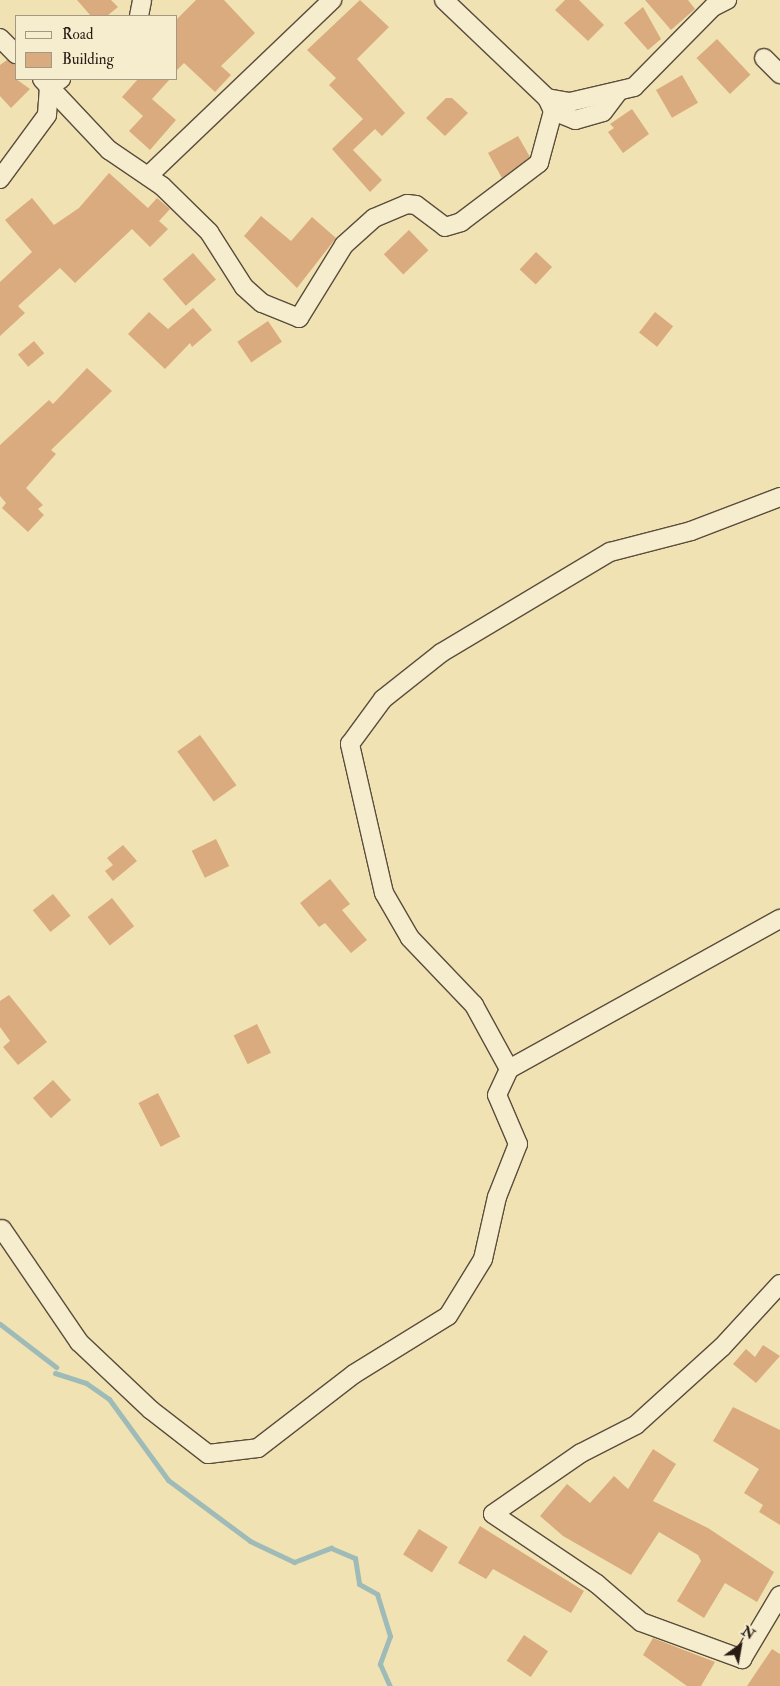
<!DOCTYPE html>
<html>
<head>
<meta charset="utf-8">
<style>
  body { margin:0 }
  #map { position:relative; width:780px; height:1686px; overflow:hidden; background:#f1e2b3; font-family:"IM FELL Double Pica",serif }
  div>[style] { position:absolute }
  .stream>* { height:5px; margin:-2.5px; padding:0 2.5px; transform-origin:2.5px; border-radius:2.5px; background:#9fbbb8 }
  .building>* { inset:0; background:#daab7f; transform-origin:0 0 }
  .roads { filter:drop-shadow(1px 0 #5a4d3c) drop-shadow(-1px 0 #5a4d3c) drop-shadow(0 1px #5a4d3c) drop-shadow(0 -1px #5a4d3c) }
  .minor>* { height:18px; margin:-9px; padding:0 9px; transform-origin:9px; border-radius:9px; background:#f6ecce }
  span { translate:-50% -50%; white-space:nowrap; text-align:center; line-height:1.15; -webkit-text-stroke:5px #f6ecce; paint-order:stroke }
  .legend { position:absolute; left:15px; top:15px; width:162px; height:65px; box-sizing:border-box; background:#f6ecce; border:1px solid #a39884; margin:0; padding:6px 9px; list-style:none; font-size:15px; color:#271b14 }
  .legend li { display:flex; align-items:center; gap:10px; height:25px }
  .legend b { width:25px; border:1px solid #a39884 }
  .north { position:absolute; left:715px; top:1621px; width:50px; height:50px; -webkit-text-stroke:4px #f6ecce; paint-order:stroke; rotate:32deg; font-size:14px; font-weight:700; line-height:20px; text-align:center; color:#271b14 }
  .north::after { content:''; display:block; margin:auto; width:18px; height:22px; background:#271b14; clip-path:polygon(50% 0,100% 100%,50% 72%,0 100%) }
</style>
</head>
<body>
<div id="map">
  <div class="stream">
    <i style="left:0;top:1324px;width:71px;rotate:37.5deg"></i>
    <i style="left:55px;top:1373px;width:33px;rotate:18deg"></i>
    <i style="left:86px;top:1383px;width:28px;rotate:35deg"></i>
    <i style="left:109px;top:1399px;width:100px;rotate:53.9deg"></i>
    <i style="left:168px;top:1480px;width:102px;rotate:36.6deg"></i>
    <i style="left:250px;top:1541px;width:49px;rotate:25.5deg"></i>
    <i style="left:294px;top:1562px;width:40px;rotate:-21deg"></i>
    <i style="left:331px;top:1548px;width:26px;rotate:23deg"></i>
    <i style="left:355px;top:1558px;width:26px;rotate:81deg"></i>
    <i style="left:359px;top:1584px;width:21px;rotate:29deg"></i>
    <i style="left:377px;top:1594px;width:44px;rotate:72.8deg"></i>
    <i style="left:390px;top:1636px;width:30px;rotate:110deg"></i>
    <i style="left:380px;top:1664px;width:24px;rotate:66deg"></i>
  </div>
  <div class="building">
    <i style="clip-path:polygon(77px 0,111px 0,118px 7px,107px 16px,91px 16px)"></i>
    <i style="clip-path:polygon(196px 0,224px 0,255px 33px,221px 66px,231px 75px,215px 92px,184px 63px,176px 71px,176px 20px)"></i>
    <i style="clip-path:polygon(360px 0,389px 27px,357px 59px,405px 113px,382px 136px,375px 129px,353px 150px,382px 180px,370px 192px,332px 149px,363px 119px,329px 85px,336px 78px,307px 50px)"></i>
    <i style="clip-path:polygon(565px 0,579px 0,604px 25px,588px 41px,555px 10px)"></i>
    <i style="clip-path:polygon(645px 0,688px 0,695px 9px,671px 30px)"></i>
    <i style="clip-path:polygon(643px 7px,661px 39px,648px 50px,624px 23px)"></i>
    <i style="left:717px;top:39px;width:49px;height:28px;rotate:47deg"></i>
    <i style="clip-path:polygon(7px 60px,16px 64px,16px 79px,30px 89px,11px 108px,0 96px,0 65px)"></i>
    <i style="left:682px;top:75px;width:32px;height:30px;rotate:60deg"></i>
    <i style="clip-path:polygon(138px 79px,170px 79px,152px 99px,176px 120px,150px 150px,129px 131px,143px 116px,122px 97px)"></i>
    <i style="clip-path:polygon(446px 98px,452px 98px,468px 113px,445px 136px,426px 118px)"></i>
    <i style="clip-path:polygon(632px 109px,649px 134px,623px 153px,608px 132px,614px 128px,610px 124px)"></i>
    <i style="clip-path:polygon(518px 136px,530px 157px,502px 178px,488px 153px)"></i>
    <i style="clip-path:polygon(109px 173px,148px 208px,157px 198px,170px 209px,159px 221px,168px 229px,150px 247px,132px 229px,75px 283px,60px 268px,18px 306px,25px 313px,0 336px,0 282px,32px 252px,5px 220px,32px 198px,54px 225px,79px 208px)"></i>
    <i style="clip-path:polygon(261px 216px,291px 241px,312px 217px,336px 238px,297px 288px,244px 236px)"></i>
    <i style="left:409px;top:230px;width:28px;height:35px;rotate:46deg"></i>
    <i style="left:536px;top:252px;width:22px;height:24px;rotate:43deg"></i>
    <i style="left:193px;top:253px;width:35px;height:40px;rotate:49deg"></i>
    <i style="clip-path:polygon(193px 308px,212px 330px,192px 347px,190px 343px,165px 369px,128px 334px,149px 312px,168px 329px)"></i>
    <i style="left:655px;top:312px;width:23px;height:26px;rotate:38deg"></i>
    <i style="left:268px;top:321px;width:25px;height:37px;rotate:56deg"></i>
    <i style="left:34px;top:341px;width:16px;height:21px;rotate:50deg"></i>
    <i style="clip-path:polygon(87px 368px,112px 391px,51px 450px,56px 454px,26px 488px,43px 505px,38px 509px,44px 515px,28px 532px,2px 508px,6px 503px,0 496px,0 445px,49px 400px,53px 404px)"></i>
    <i style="left:200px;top:735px;width:62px;height:28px;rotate:54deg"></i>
    <i style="left:216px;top:839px;width:30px;height:27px;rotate:64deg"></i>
    <i style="clip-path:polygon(123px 845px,137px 861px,113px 881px,105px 871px,113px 865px,107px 858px)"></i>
    <i style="clip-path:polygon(330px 879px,350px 904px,342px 910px,367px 940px,351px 953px,325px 923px,319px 927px,300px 903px)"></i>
    <i style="left:53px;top:894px;width:28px;height:26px;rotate:51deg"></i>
    <i style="left:112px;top:898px;width:36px;height:31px;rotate:52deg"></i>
    <i style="clip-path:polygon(9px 995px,47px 1042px,18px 1065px,3px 1047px,10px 1041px,0 1027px,0 1001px)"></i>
    <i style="left:257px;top:1024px;width:32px;height:26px;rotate:64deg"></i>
    <i style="left:53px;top:1080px;width:27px;height:27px;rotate:48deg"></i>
    <i style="left:158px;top:1093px;width:49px;height:22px;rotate:63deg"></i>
    <i style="clip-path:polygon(763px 1345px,780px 1356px,756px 1383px,733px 1364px,746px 1349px,755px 1357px)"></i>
    <i style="clip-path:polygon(733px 1407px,780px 1430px,780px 1525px,759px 1512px,763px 1505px,744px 1493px,759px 1469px,713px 1441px)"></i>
    <i style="clip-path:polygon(653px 1449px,676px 1464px,653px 1501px,708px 1528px,774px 1572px,757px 1602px,725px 1583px,704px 1618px,677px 1601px,701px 1561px,698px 1555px,659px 1532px,631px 1575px,563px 1536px,540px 1516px,567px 1484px,590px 1503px,614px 1476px,628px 1489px)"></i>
    <i style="clip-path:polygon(480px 1526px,584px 1591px,571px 1613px,493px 1569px,486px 1579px,458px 1563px)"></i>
    <i style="left:419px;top:1529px;width:34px;height:30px;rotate:32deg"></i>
    <i style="left:524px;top:1635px;width:29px;height:31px;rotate:34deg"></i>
    <i style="clip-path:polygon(653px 1638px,715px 1662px,701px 1686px,687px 1686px,643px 1655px)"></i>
    <i style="clip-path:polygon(772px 1649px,780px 1654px,780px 1686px,747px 1686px)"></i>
  </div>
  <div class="roads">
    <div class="minor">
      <i style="left:444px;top:0;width:142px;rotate:43.6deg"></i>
      <i style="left:139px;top:16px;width:16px;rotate:-79deg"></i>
      <i style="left:0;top:38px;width:23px;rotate:45deg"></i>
      <i style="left:764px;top:58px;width:23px;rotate:45deg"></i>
      <i style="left:42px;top:79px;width:98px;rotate:46.7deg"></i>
      <i style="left:109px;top:150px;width:64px;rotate:34.2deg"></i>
      <i style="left:162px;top:186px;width:66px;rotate:44.4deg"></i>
      <i style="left:209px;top:232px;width:65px;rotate:57.5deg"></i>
      <i style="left:244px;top:287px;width:24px;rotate:42deg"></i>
      <i style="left:262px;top:303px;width:40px;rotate:22deg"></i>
      <i style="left:299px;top:318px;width:86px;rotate:-58.3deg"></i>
      <i style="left:344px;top:245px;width:40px;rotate:-42deg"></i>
      <i style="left:374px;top:218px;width:36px;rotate:-23deg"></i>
      <i style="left:407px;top:204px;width:9px;rotate:6deg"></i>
      <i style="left:416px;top:205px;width:36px;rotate:37deg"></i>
      <i style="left:445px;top:227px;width:17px;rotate:-17deg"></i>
      <i style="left:461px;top:222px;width:98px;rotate:-37.1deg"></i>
      <i style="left:539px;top:163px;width:54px;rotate:-74.9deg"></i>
      <i style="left:553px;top:111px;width:14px;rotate:-115deg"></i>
      <i style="left:547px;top:98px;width:23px;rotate:10deg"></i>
      <i style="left:570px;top:102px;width:66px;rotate:-13.2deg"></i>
      <i style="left:634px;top:87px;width:112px;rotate:-45.4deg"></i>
      <i style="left:713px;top:7px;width:16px;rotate:-27deg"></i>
      <i style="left:553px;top:111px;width:24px;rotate:22deg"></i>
      <i style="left:575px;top:120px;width:29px;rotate:-16deg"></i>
      <i style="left:603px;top:112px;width:26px;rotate:-53deg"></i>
      <i style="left:148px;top:176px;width:255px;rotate:-43.7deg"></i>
      <i style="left:0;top:179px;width:79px;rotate:-53.7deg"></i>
      <i style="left:47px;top:115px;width:29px;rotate:-86deg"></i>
      <i style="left:49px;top:86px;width:14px;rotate:-30deg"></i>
      <i style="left:509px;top:1069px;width:73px;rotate:-118.7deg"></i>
      <i style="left:474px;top:1005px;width:93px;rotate:-133.7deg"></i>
      <i style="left:410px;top:938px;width:52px;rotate:-120deg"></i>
      <i style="left:384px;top:893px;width:153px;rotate:-102.9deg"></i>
      <i style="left:350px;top:744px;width:56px;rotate:-53.7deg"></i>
      <i style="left:383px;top:699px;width:74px;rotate:-38.4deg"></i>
      <i style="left:441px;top:653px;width:197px;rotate:-30.9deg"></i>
      <i style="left:610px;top:552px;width:84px;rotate:-14.5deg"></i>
      <i style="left:691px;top:531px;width:95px;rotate:-20.9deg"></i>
      <i style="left:2px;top:1229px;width:137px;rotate:55.7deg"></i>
      <i style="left:79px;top:1342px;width:99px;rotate:43.4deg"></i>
      <i style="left:151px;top:1410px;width:72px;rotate:37.7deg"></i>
      <i style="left:208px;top:1454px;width:50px;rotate:-6.8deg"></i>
      <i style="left:258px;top:1448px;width:121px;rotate:-37.6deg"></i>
      <i style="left:354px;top:1374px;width:110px;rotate:-31.7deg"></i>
      <i style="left:448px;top:1316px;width:67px;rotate:-58.4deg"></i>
      <i style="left:483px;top:1259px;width:64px;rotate:-77.3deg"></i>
      <i style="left:497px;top:1197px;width:57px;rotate:-68.4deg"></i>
      <i style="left:518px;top:1144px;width:53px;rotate:-113.2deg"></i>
      <i style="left:497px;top:1095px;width:29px;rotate:-65deg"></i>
      <i style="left:509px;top:1069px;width:310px;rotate:-29deg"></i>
      <i style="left:780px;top:1284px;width:86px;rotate:132.6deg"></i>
      <i style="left:722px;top:1347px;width:116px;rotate:137.8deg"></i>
      <i style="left:636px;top:1425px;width:62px;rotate:153deg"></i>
      <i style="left:581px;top:1453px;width:107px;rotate:145.3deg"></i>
      <i style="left:493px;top:1514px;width:125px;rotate:33.9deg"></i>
      <i style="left:597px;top:1584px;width:58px;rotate:40.8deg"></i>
      <i style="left:641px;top:1622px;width:108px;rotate:20.1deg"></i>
      <i style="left:742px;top:1659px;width:74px;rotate:-59.3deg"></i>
    </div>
  </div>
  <ul class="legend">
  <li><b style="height:6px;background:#f6ecce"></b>Road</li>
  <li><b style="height:14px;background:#daab7f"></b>Building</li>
  </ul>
  <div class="north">N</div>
</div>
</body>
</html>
